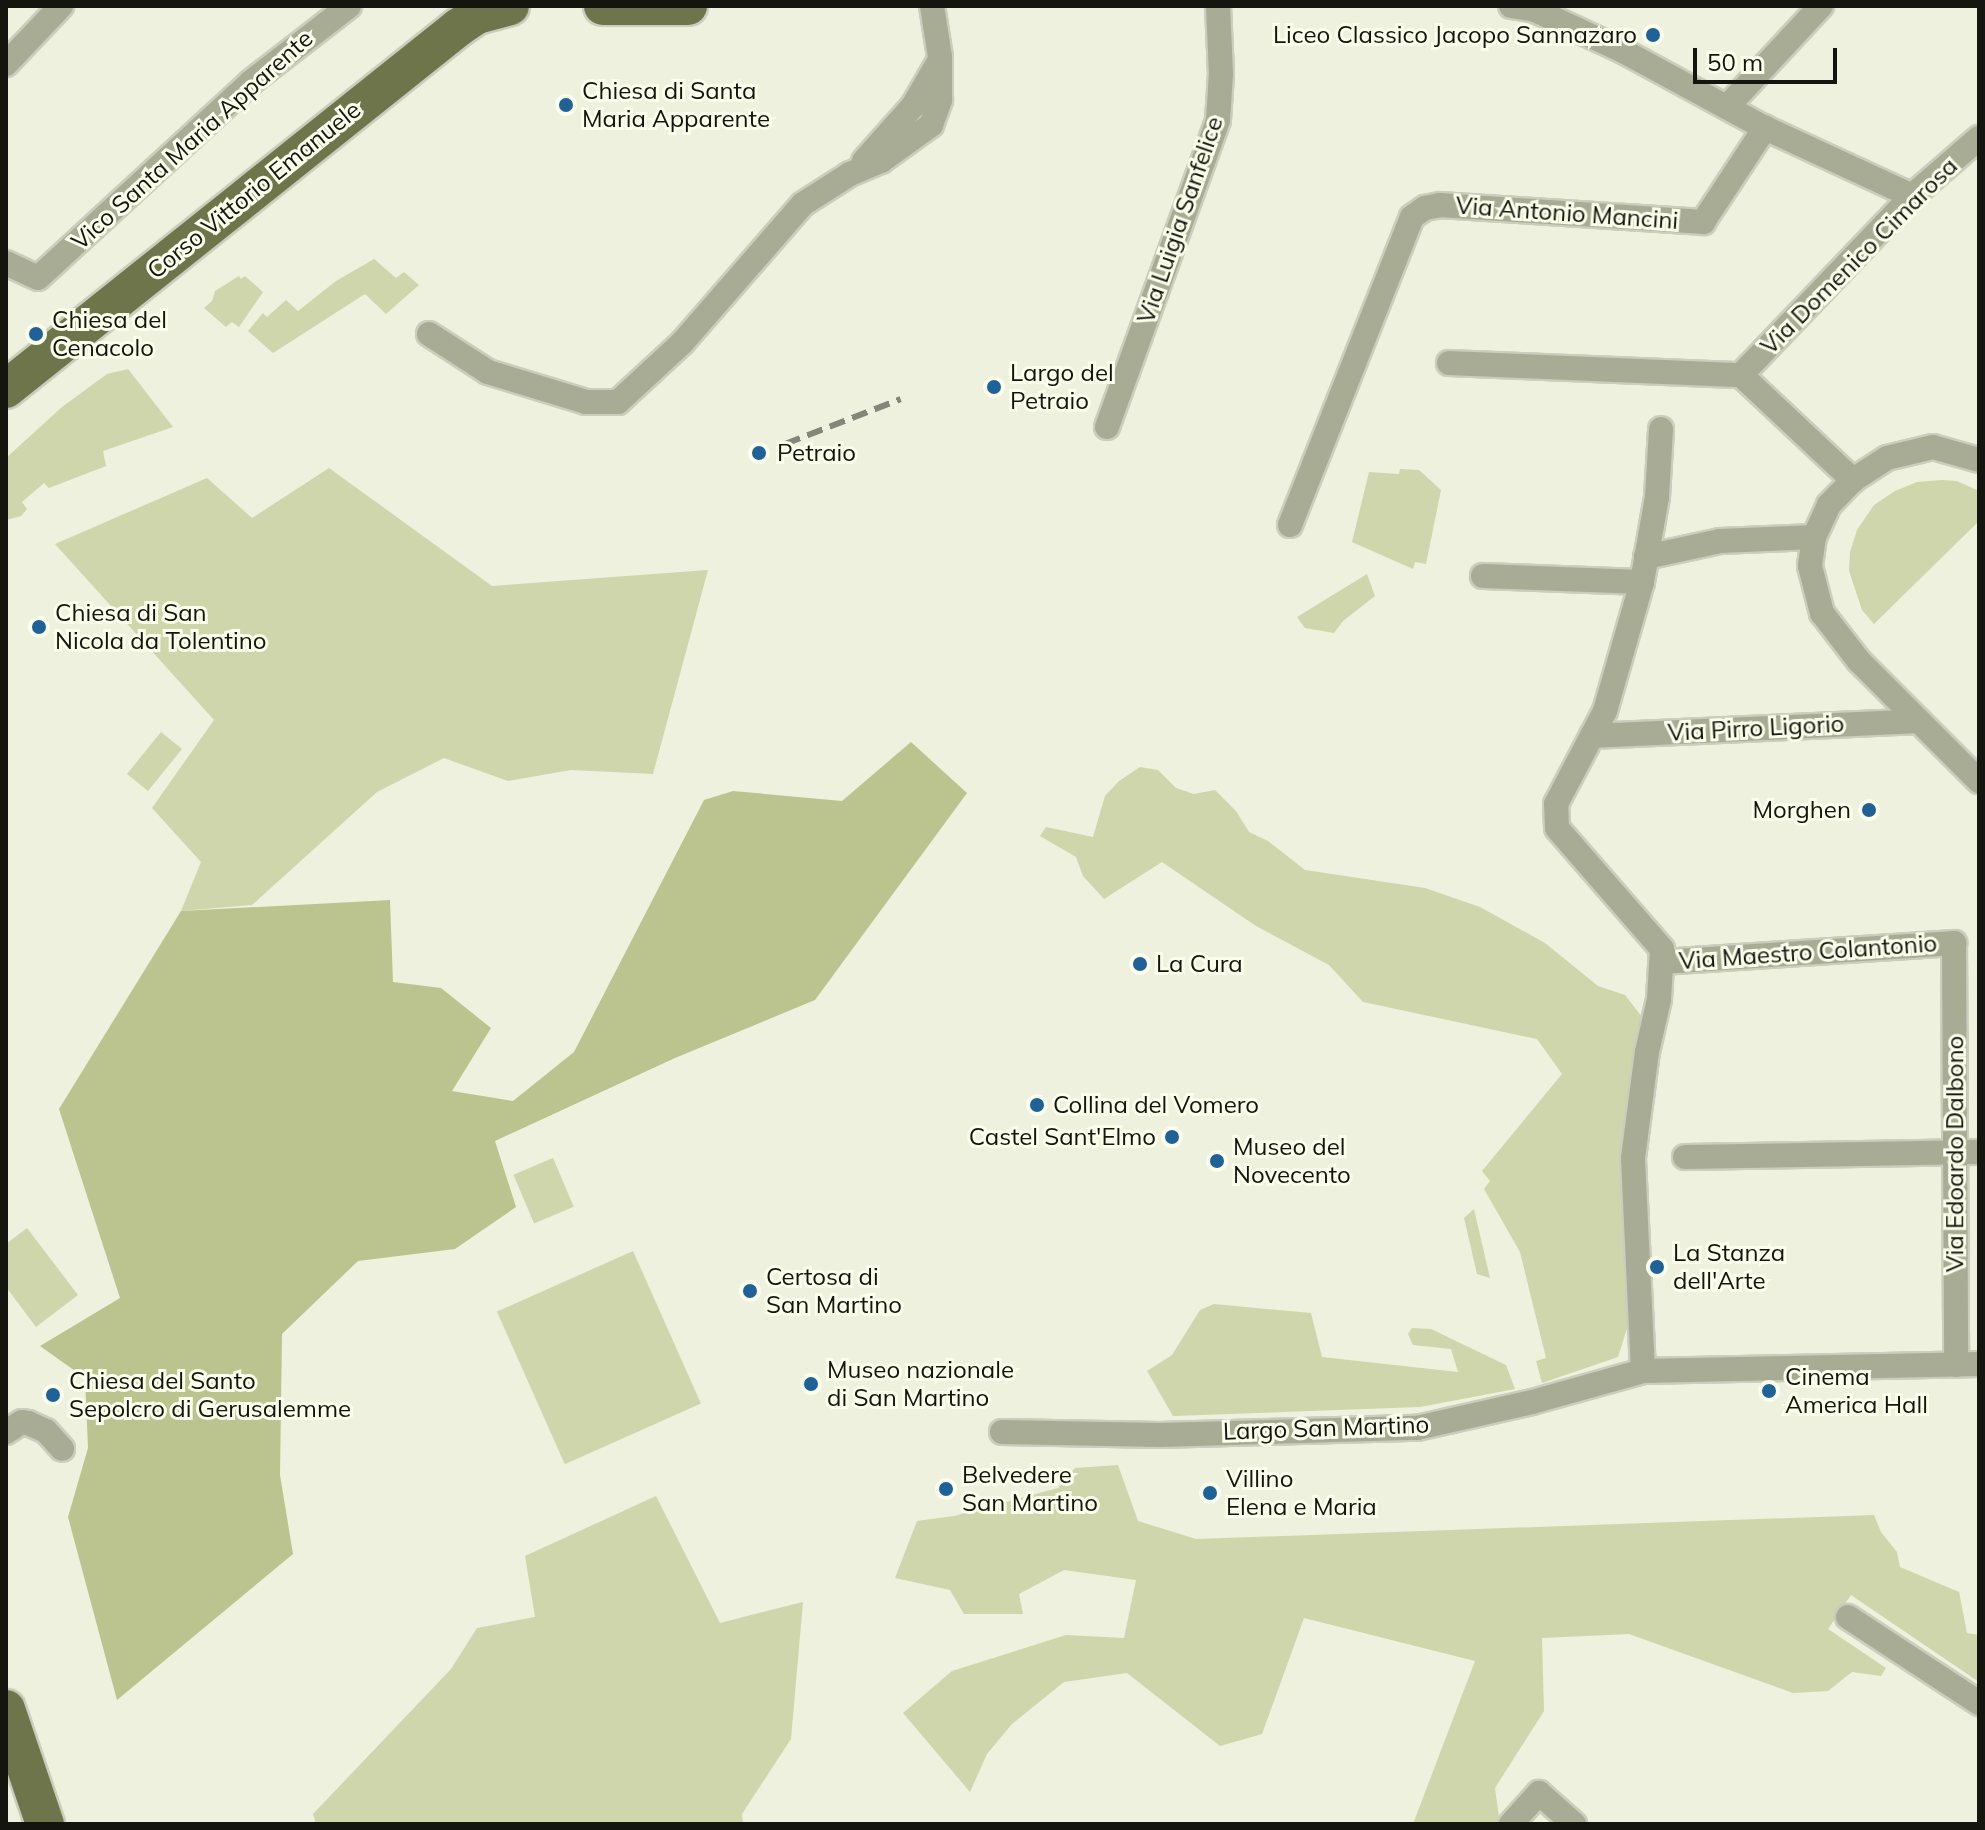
<!DOCTYPE html>
<html>
<head>
<meta charset="utf-8">
<style>
  body { margin:0 }
  #map { position:relative; width:1985px; height:1830px; overflow:hidden; background:#edf1dd; font-family:Mulish,sans-serif }
  div>[style] { position:absolute }
  .green>* { inset:0; background:#cfd6ab; transform-origin:0 0 }
  .forest>* { inset:0; background:#bbc48e }
  .roads { filter:drop-shadow(2px 0 #cacebc) drop-shadow(-2px 0 #cacebc) drop-shadow(0 2px #cacebc) drop-shadow(0 -2px #cacebc) }
  .street>* { height:24px; margin:-12px; padding:0 12px; transform-origin:12px; border-radius:12px; background:#a8ac95 }
  .primary>* { height:38px; margin:-19px; padding:0 19px; transform-origin:19px; border-radius:19px; background:#6f754b }
  .rail>* { height:6px; margin-top:-3px; transform-origin:0; background:repeating-linear-gradient(90deg,#838678 0 16px,transparent 0 24px) }
  .dots>* { width:22px; height:22px; translate:-50% -50%; box-sizing:border-box; border:4px solid #fafeea; border-radius:50% }
  span { translate:-50% -50%; white-space:nowrap; text-align:center; line-height:1.15; -webkit-text-stroke:6px #fafeea; paint-order:stroke }
  .poi-label { font-size:24px; color:#14150e }
  .right { translate:-100% -50%; text-align:right }
  .left { translate:0 -50%; text-align:left }
  .street-label { font-size:24px; color:#14150e }
  .frame { position:absolute; inset:0; border:8px solid #14150e; pointer-events:none }
  .scale { position:absolute; left:1693px; top:48px; width:144px; height:36px; box-sizing:border-box; border:4px solid #14150e; border-top:0; padding-left:10px; font-size:24px; line-height:28px; white-space:nowrap; color:#14150e; -webkit-text-stroke:6px #fafeea; paint-order:stroke }
</style>
</head>
<body>
<div id="map">
  <div class="green">
    <i style="clip-path:polygon(374px 259px,396px 278px,404px 272px,419px 285px,386px 314px,365px 294px,273px 353px,248px 331px,263px 313px,267px 317px,286px 300px,298px 311px,336px 281px)"></i>
    <i style="clip-path:polygon(239px 276px,241px 279px,245px 276px,263px 292px,239px 327px,232px 322px,226px 327px,204px 308px,212px 301px,215px 291px)"></i>
    <i style="clip-path:polygon(128px 369px,173px 427px,103px 451px,106px 466px,49px 488px,44px 483px,22px 502px,27px 509px,21px 516px,6px 520px,6px 458px,62px 407px,107px 374px)"></i>
    <i style="clip-path:polygon(329px 468px,492px 586px,708px 570px,653px 774px,571px 770px,508px 781px,444px 758px,377px 792px,252px 905px,181px 911px,201px 862px,152px 808px,214px 720px,55px 544px,207px 478px,252px 518px)"></i>
    <i style="clip-path:polygon(1400px 469px,1419px 470px,1441px 490px,1426px 564px,1415px 562px,1413px 569px,1352px 542px,1369px 472px,1399px 474px)"></i>
    <i style="clip-path:polygon(1942px 480px,1957px 481px,1979px 491px,1979px 521px,1874px 624px,1862px 610px,1849px 571px,1850px 552px,1857px 530px,1874px 505px,1895px 491px,1917px 482px)"></i>
    <i style="clip-path:polygon(1367px 574px,1375px 596px,1343px 621px,1334px 633px,1305px 628px,1297px 617px)"></i>
    <i style="left:161px;top:732px;width:27px;height:54px;rotate:39deg"></i>
    <i style="clip-path:polygon(1140px 767px,1158px 770px,1176px 788px,1194px 794px,1215px 790px,1236px 811px,1249px 832px,1268px 841px,1305px 870px,1425px 888px,1480px 907px,1545px 943px,1598px 986px,1625px 995px,1642px 1017px,1625px 1138px,1631px 1316px,1618px 1357px,1542px 1383px,1536px 1361px,1546px 1358px,1520px 1252px,1484px 1189px,1490px 1181px,1482px 1171px,1562px 1074px,1537px 1039px,1363px 1002px,1329px 965px,1256px 926px,1162px 862px,1104px 899px,1083px 876px,1076px 857px,1040px 836px,1046px 827px,1093px 837px,1105px 796px,1119px 781px)"></i>
    <i style="left:553px;top:1158px;width:53px;height:43px;rotate:67deg"></i>
    <i style="clip-path:polygon(1474px 1209px,1490px 1278px,1477px 1274px,1464px 1218px)"></i>
    <i style="clip-path:polygon(27px 1228px,78px 1295px,36px 1327px,6px 1287px,6px 1244px)"></i>
    <i style="left:633px;top:1251px;width:167px;height:149px;rotate:66deg"></i>
    <i style="clip-path:polygon(1214px 1304px,1311px 1313px,1322px 1357px,1458px 1372px,1451px 1349px,1413px 1345px,1408px 1334px,1412px 1328px,1431px 1329px,1506px 1365px,1515px 1389px,1420px 1407px,1173px 1416px,1147px 1371px,1172px 1355px,1200px 1310px)"></i>
    <i style="clip-path:polygon(1118px 1465px,1138px 1521px,1196px 1539px,1874px 1515px,1881px 1532px,1897px 1552px,1900px 1567px,1959px 1592px,1967px 1633px,1979px 1635px,1979px 1682px,1851px 1595px,1828px 1629px,1886px 1668px,1881px 1676px,1852px 1672px,1828px 1691px,1793px 1693px,1629px 1634px,1542px 1638px,1544px 1711px,1495px 1788px,1500px 1824px,1413px 1824px,1475px 1661px,1304px 1618px,1262px 1734px,1220px 1746px,1127px 1673px,1064px 1682px,1012px 1724px,987px 1754px,970px 1792px,903px 1713px,952px 1671px,1066px 1635px,1124px 1638px,1136px 1580px,1064px 1570px,1019px 1594px,1023px 1614px,964px 1614px,950px 1590px,895px 1578px,917px 1521px,954px 1516px,1058px 1488px,1075px 1468px)"></i>
    <i style="clip-path:polygon(656px 1496px,720px 1623px,803px 1602px,791px 1739px,742px 1814px,743px 1824px,316px 1824px,313px 1814px,451px 1669px,477px 1628px,535px 1617px,525px 1556px)"></i>
  </div>
  <div class="forest">
    <i style="clip-path:polygon(911px 742px,967px 793px,815px 1000px,675px 1058px,495px 1141px,516px 1207px,455px 1249px,358px 1261px,282px 1334px,280px 1475px,293px 1554px,117px 1700px,68px 1517px,88px 1448px,85px 1378px,40px 1346px,120px 1298px,59px 1109px,181px 911px,390px 900px,393px 982px,441px 988px,491px 1028px,452px 1091px,513px 1101px,574px 1052px,704px 800px,733px 791px,842px 801px)"></i>
  </div>
  <div class="roads">
    <div class="street">
      <i style="left:1511px;top:6px;width:24px;rotate:9deg"></i>
      <i style="left:1535px;top:10px;width:97px;rotate:25deg"></i>
      <i style="left:1623px;top:51px;width:162px;rotate:28.5deg"></i>
      <i style="left:1765px;top:128px;width:162px;rotate:24.8deg"></i>
      <i style="left:6px;top:64px;width:80px;rotate:-46.5deg"></i>
      <i style="left:1727px;top:107px;width:138px;rotate:-47.1deg"></i>
      <i style="left:864px;top:161px;width:74px;rotate:-48.3deg"></i>
      <i style="left:913px;top:106px;width:50px;rotate:-59.8deg"></i>
      <i style="left:6px;top:263px;width:35px;rotate:25deg"></i>
      <i style="left:38px;top:278px;width:289px;rotate:-42.6deg"></i>
      <i style="left:251px;top:82px;width:124px;rotate:-37.8deg"></i>
      <i style="left:429px;top:334px;width:70px;rotate:32.8deg"></i>
      <i style="left:488px;top:372px;width:102px;rotate:17deg"></i>
      <i style="left:586px;top:402px;width:32px"></i>
      <i style="left:618px;top:402px;width:87px;rotate:-42.7deg"></i>
      <i style="left:682px;top:343px;width:184px;rotate:-49deg"></i>
      <i style="left:803px;top:204px;width:56px;rotate:-32.6deg"></i>
      <i style="left:850px;top:174px;width:34px;rotate:-23deg"></i>
      <i style="left:881px;top:161px;width:62px;rotate:-35.8deg"></i>
      <i style="left:931px;top:125px;width:27px;rotate:-70deg"></i>
      <i style="left:940px;top:100px;width:43px;rotate:-90deg"></i>
      <i style="left:940px;top:57px;width:52px;rotate:-98.9deg"></i>
      <i style="left:1449px;top:363px;width:292px;rotate:2.4deg"></i>
      <i style="left:1741px;top:375px;width:154px;rotate:43.2deg"></i>
      <i style="left:1741px;top:375px;width:248px;rotate:-46.3deg"></i>
      <i style="left:1912px;top:196px;width:89px;rotate:-40.9deg"></i>
      <i style="left:1107px;top:427px;width:326px;rotate:-70.1deg"></i>
      <i style="left:1218px;top:120px;width:46px;rotate:-86.3deg"></i>
      <i style="left:1221px;top:74px;width:68px;rotate:-92.5deg"></i>
      <i style="left:1979px;top:460px;width:48px;rotate:-164.2deg"></i>
      <i style="left:1933px;top:447px;width:47px;rotate:166.6deg"></i>
      <i style="left:1887px;top:458px;width:40px;rotate:147.1deg"></i>
      <i style="left:1853px;top:480px;width:35px;rotate:134deg"></i>
      <i style="left:1829px;top:505px;width:35px;rotate:115deg"></i>
      <i style="left:1814px;top:537px;width:29px;rotate:98deg"></i>
      <i style="left:1810px;top:566px;width:49px;rotate:75.7deg"></i>
      <i style="left:1822px;top:613px;width:61px;rotate:52.4deg"></i>
      <i style="left:1859px;top:661px;width:170px;rotate:45deg"></i>
      <i style="left:1290px;top:525px;width:331px;rotate:-68.4deg"></i>
      <i style="left:1412px;top:217px;width:16px;rotate:-35deg"></i>
      <i style="left:1425px;top:208px;width:15px;rotate:-11deg"></i>
      <i style="left:1440px;top:205px;width:264px;rotate:3.7deg"></i>
      <i style="left:1703px;top:222px;width:113px;rotate:-56.6deg"></i>
      <i style="left:1646px;top:557px;width:76px;rotate:-12.2deg"></i>
      <i style="left:1720px;top:541px;width:94px;rotate:-2.4deg"></i>
      <i style="left:1483px;top:576px;width:159px;rotate:2.2deg"></i>
      <i style="left:1592px;top:736px;width:327px;rotate:-2.6deg"></i>
      <i style="left:1662px;top:962px;width:293px;rotate:-3.7deg"></i>
      <i style="left:1954px;top:943px;width:422px;rotate:89.7deg"></i>
      <i style="left:1685px;top:1157px;width:294px;rotate:-1deg"></i>
      <i style="left:1643px;top:1371px;width:213px;rotate:-92.7deg"></i>
      <i style="left:1633px;top:1158px;width:107px;rotate:-82.5deg"></i>
      <i style="left:1647px;top:1052px;width:54px;rotate:-77.2deg"></i>
      <i style="left:1659px;top:999px;width:50px;rotate:-86.6deg"></i>
      <i style="left:1662px;top:949px;width:160px;rotate:-131deg"></i>
      <i style="left:1557px;top:828px;width:24px;rotate:-92deg"></i>
      <i style="left:1556px;top:804px;width:105px;rotate:-62.2deg"></i>
      <i style="left:1605px;top:711px;width:134px;rotate:-74deg"></i>
      <i style="left:1642px;top:582px;width:86px;rotate:-80deg"></i>
      <i style="left:1657px;top:497px;width:68px;rotate:-86.6deg"></i>
      <i style="left:6px;top:1432px;width:19px;rotate:-32deg"></i>
      <i style="left:22px;top:1422px;width:6px;rotate:9deg"></i>
      <i style="left:28px;top:1423px;width:20px;rotate:24deg"></i>
      <i style="left:46px;top:1431px;width:24px;rotate:48deg"></i>
      <i style="left:1002px;top:1432px;width:158px;rotate:1.1deg"></i>
      <i style="left:1160px;top:1435px;width:257px;rotate:-1.6deg"></i>
      <i style="left:1417px;top:1428px;width:118px;rotate:-12.7deg"></i>
      <i style="left:1532px;top:1402px;width:115px;rotate:-15.6deg"></i>
      <i style="left:1643px;top:1371px;width:336px;rotate:-1.2deg"></i>
      <i style="left:1848px;top:1617px;width:157px;rotate:33.3deg"></i>
      <i style="left:1511px;top:1824px;width:42px;rotate:-47.9deg"></i>
      <i style="left:1539px;top:1793px;width:47px;rotate:41.5deg"></i>
    </div>
    <div class="primary">
      <i style="left:603px;top:6px;width:85px"></i>
      <i style="left:6px;top:389px;width:580px;rotate:-38.63deg"></i>
      <i style="left:459px;top:27px;width:22px;rotate:-34deg"></i>
      <i style="left:477px;top:15px;width:34px;rotate:-15deg"></i>
      <i style="left:6px;top:1709px;width:121px;rotate:71.3deg"></i>
    </div>
  </div>
  <div class="rail">
    <i style="left:785px;top:444px;width:124px;rotate:-21.2deg"></i>
  </div>
  <div class="dots">
    <i style="left:1653px;top:35px;background:#1f6297"></i>
    <i style="left:566px;top:105px;background:#1f6297"></i>
    <i style="left:36px;top:334px;background:#1f6297"></i>
    <i style="left:994px;top:387px;background:#1f6297"></i>
    <i style="left:759px;top:453px;background:#1f6297"></i>
    <i style="left:39px;top:627px;background:#1f6297"></i>
    <i style="left:1869px;top:810px;background:#1f6297"></i>
    <i style="left:1140px;top:964px;background:#1f6297"></i>
    <i style="left:1037px;top:1105px;background:#1f6297"></i>
    <i style="left:1172px;top:1137px;background:#1f6297"></i>
    <i style="left:1217px;top:1161px;background:#1f6297"></i>
    <i style="left:1657px;top:1267px;background:#1f6297"></i>
    <i style="left:750px;top:1291px;background:#1f6297"></i>
    <i style="left:811px;top:1384px;background:#1f6297"></i>
    <i style="left:1769px;top:1391px;background:#1f6297"></i>
    <i style="left:53px;top:1395px;background:#1f6297"></i>
    <i style="left:946px;top:1489px;background:#1f6297"></i>
    <i style="left:1210px;top:1493px;background:#1f6297"></i>
  </div>
  <div class="poi-label">
    <span class="right" style="left:1637px;top:35px">Liceo Classico Jacopo Sannazaro</span>
    <span class="left" style="left:582px;top:105px">Chiesa di Santa<br>Maria Apparente</span>
    <span class="left" style="left:52px;top:334px">Chiesa del<br>Cenacolo</span>
    <span class="left" style="left:1010px;top:387px">Largo del<br>Petraio</span>
    <span class="left" style="left:777px;top:453px">Petraio</span>
    <span class="left" style="left:55px;top:627px">Chiesa di San<br>Nicola da Tolentino</span>
    <span class="right" style="left:1851px;top:810px">Morghen</span>
    <span class="left" style="left:1156px;top:964px">La Cura</span>
    <span class="left" style="left:1053px;top:1105px">Collina del Vomero</span>
    <span class="right" style="left:1156px;top:1137px">Castel Sant'Elmo</span>
    <span class="left" style="left:1233px;top:1161px">Museo del<br>Novecento</span>
    <span class="left" style="left:1673px;top:1267px">La Stanza<br>dell'Arte</span>
    <span class="left" style="left:766px;top:1291px">Certosa di<br>San Martino</span>
    <span class="left" style="left:827px;top:1384px">Museo nazionale<br>di San Martino</span>
    <span class="left" style="left:1785px;top:1391px">Cinema<br>America Hall</span>
    <span class="left" style="left:69px;top:1395px">Chiesa del Santo<br>Sepolcro di Gerusalemme</span>
    <span class="left" style="left:962px;top:1489px">Belvedere<br>San Martino</span>
    <span class="left" style="left:1226px;top:1493px">Villino<br>Elena e Maria</span>
  </div>
  <div class="street-label">
    <span style="left:192px;top:140px;rotate:-42deg">Vico Santa Maria Apparente</span>
    <span style="left:254px;top:190px;rotate:-39deg">Corso Vittorio Emanuele</span>
    <span style="left:1567px;top:213px;rotate:4deg">Via Antonio Mancini</span>
    <span style="left:1180px;top:220px;rotate:-71deg">Via Luigia Sanfelice</span>
    <span style="left:1859px;top:256px;rotate:-45deg">Via Domenico Cimarosa</span>
    <span style="left:1756px;top:728px;rotate:-3deg">Via Pirro Ligorio</span>
    <span style="left:1808px;top:952px;rotate:-4deg">Via Maestro Colantonio</span>
    <span style="left:1955px;top:1154px;rotate:-90deg">Via Edoardo Dalbono</span>
    <span style="left:1326px;top:1428px;rotate:-2deg">Largo San Martino</span>
  </div>
  <div class="frame"></div>
  <div class="scale">50 m</div>
</div>
</body>
</html>
